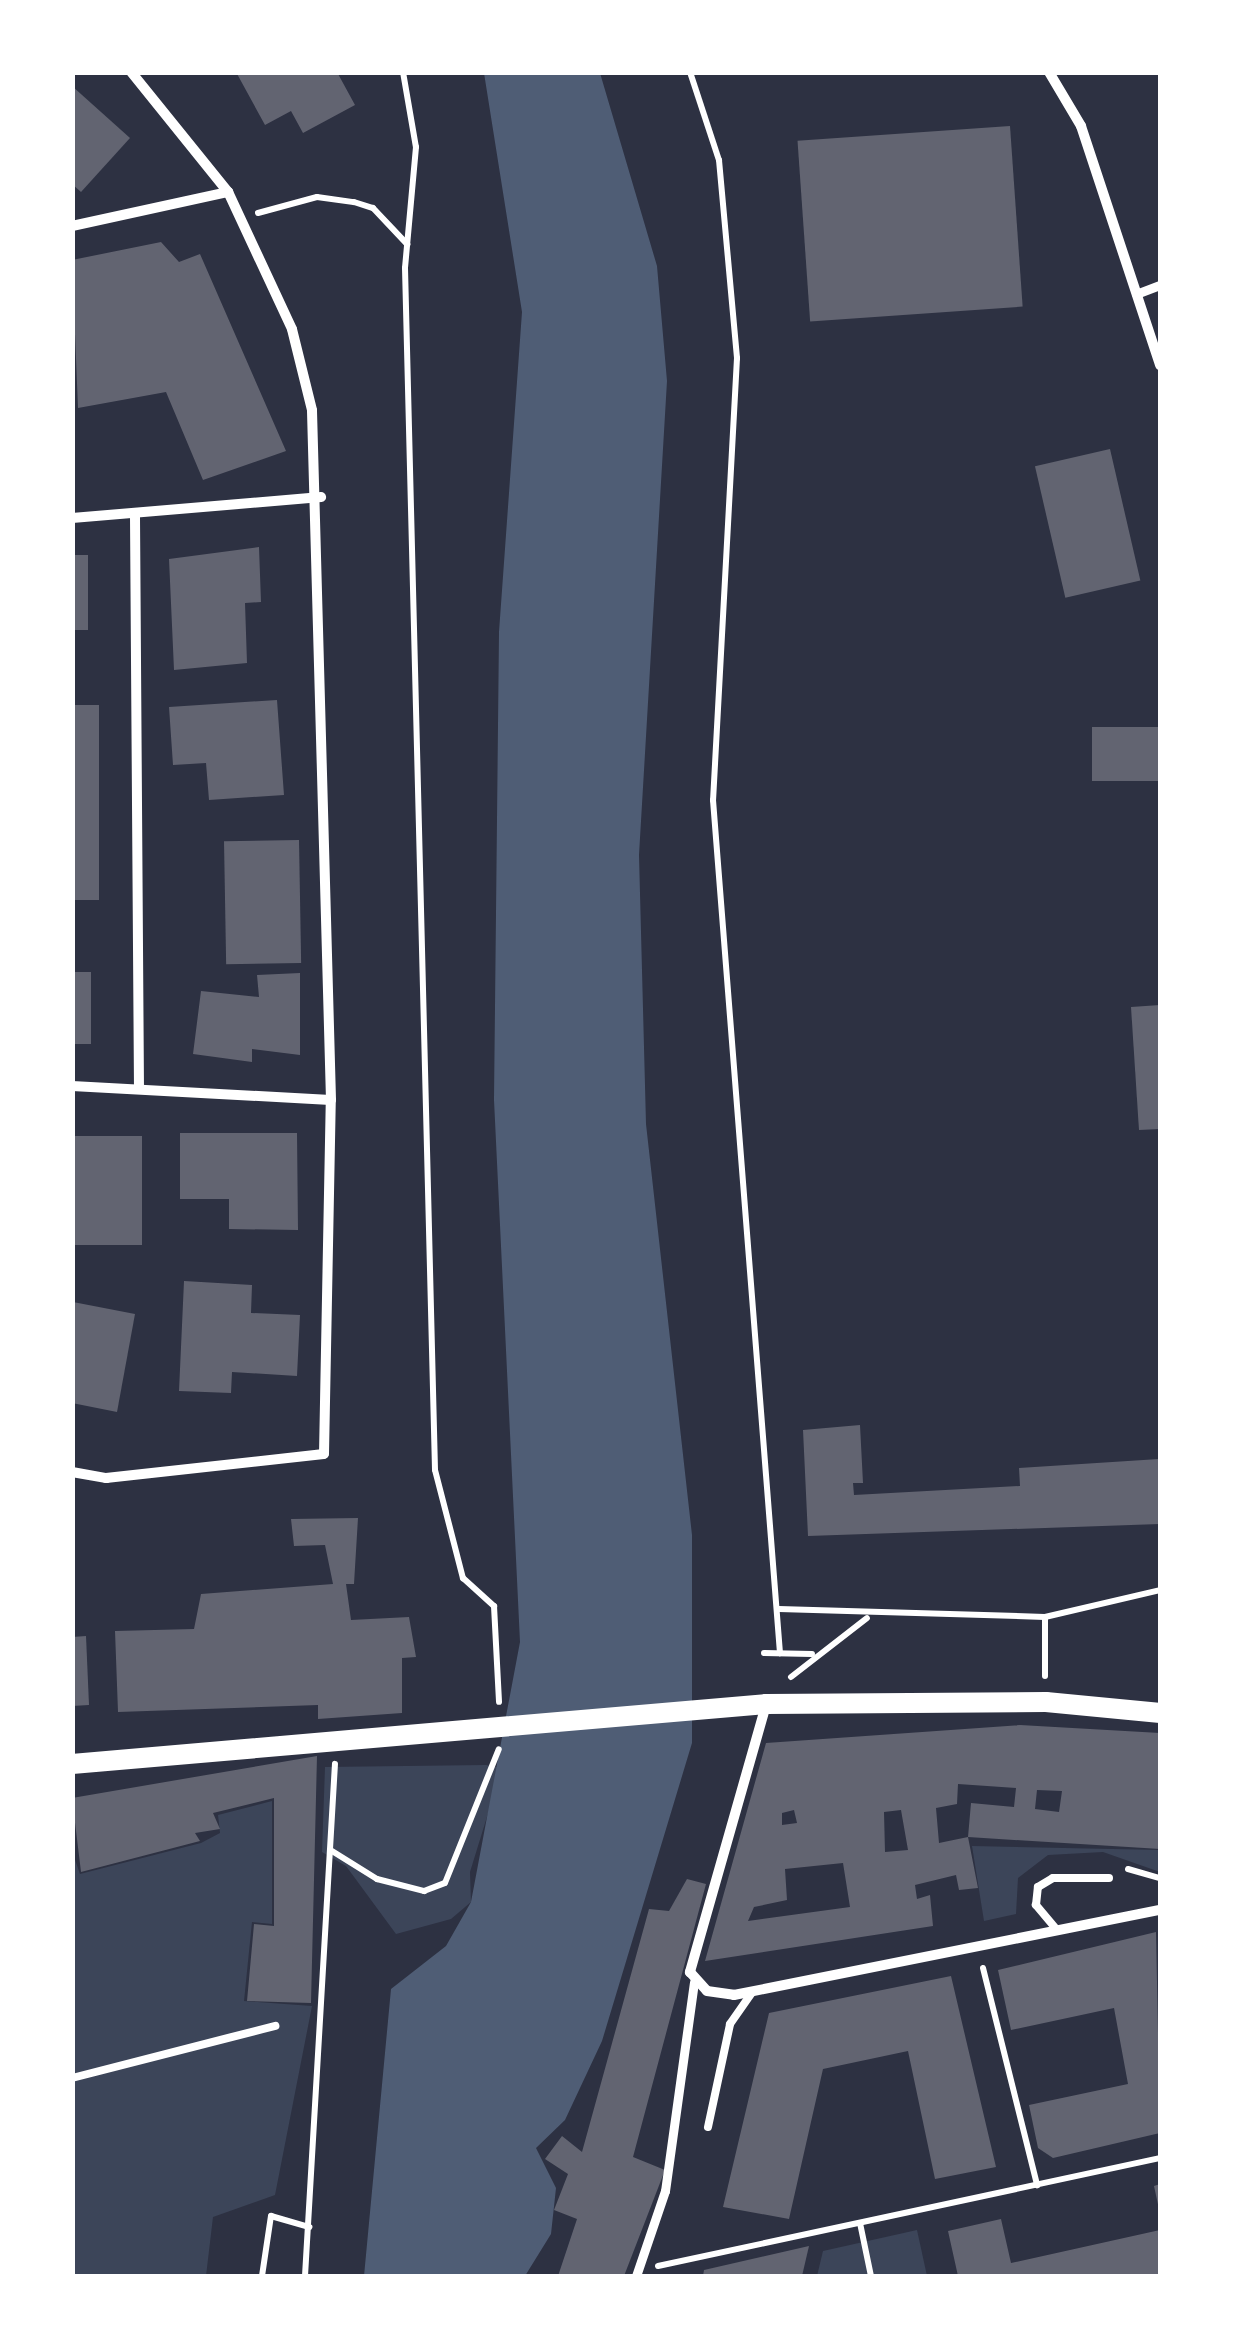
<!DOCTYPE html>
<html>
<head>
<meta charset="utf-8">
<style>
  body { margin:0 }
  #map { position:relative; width:1233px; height:2349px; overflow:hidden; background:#2d3142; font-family:Manrope,sans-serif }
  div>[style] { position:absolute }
  .green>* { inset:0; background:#3c4559 }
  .water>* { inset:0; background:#4f5d75 }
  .building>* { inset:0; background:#626471; transform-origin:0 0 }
  .path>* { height:6px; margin:-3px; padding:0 3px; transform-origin:3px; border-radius:3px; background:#fff }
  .service>* { height:8px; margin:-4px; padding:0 4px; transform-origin:4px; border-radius:4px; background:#fff }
  .pedestrian>* { height:9px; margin:-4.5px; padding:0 4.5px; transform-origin:4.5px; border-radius:4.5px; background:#fff }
  .minor>* { height:10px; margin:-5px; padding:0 5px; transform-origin:5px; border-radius:5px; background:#fff }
  .secondary>* { height:20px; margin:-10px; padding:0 10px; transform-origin:10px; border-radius:10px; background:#fff }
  span { translate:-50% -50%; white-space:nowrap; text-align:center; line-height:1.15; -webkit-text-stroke:8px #fff; paint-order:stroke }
  .frame { position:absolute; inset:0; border:75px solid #fff; pointer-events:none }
</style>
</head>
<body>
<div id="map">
  <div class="green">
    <i style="clip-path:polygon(486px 1765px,502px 1768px,470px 1872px,471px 1902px,451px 1919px,396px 1934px,346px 1866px,322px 1852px,325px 1767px)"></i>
    <i style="clip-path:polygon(272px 1801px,272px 1924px,252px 1922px,244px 2001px,312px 2006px,275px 2195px,213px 2217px,206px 2276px,73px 2276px,72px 1851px,80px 1874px,201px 1843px,220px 1833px,218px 1815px)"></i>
    <i style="clip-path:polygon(972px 1846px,1160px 1850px,1160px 1872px,1103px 1852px,1048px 1855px,1018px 1878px,1016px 1914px,984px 1921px)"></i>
    <i style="clip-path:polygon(917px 2230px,927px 2276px,817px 2276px,823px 2251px)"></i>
  </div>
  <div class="water">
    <i style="clip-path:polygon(484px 73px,600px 73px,657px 266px,667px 381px,639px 855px,646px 1124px,692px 1535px,692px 1743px,602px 2041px,565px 2120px,536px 2148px,556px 2188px,551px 2234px,525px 2276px,364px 2276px,391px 1989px,446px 1946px,471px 1902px,520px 1642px,494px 1100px,499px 632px,522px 312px)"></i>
  </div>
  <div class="building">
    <i style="clip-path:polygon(236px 72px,337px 72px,355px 105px,303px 133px,291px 111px,265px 125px)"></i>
    <i style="clip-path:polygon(72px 86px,130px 138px,81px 192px,72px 184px)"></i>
    <i style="left:1010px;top:126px;width:181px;height:213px;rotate:86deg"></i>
    <i style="clip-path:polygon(161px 242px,179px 262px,200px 254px,286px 451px,203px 480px,166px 392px,78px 408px,72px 260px)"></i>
    <i style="left:1110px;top:449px;width:135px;height:77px;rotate:77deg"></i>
    <i style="clip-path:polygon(259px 547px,261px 602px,245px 603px,247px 663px,174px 670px,169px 559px)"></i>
    <i style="left:72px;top:555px;width:16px;height:75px"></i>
    <i style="clip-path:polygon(277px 700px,284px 795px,209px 800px,206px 763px,173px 765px,169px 707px)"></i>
    <i style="left:72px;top:705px;width:27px;height:195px"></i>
    <i style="left:1160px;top:727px;width:54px;height:68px;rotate:90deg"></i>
    <i style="left:299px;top:840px;width:123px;height:75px;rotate:89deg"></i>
    <i style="left:72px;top:972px;width:19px;height:72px"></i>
    <i style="clip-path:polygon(300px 973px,300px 1055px,252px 1049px,252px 1062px,193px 1054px,201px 991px,259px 997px,257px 975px)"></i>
    <i style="clip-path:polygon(1160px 1005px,1160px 1129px,1139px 1130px,1131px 1007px)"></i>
    <i style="clip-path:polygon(180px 1133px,297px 1133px,298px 1230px,229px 1229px,229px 1199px,180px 1199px)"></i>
    <i style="left:72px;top:1136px;width:70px;height:109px"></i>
    <i style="clip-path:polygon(184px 1281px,252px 1285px,251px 1313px,300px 1315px,297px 1376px,232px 1372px,231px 1393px,179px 1391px)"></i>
    <i style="clip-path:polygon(73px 1302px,135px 1314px,117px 1412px,72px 1403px)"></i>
    <i style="clip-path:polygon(860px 1425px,863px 1483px,853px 1483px,854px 1495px,1020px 1486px,1019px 1468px,1159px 1459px,1160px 1524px,808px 1536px,803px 1430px)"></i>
    <i style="clip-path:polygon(358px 1518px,354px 1584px,346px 1584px,351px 1620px,409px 1617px,416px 1657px,402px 1658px,402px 1713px,318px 1719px,318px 1705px,118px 1712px,115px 1631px,194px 1629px,201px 1594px,333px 1584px,325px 1545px,294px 1546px,291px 1519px)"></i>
    <i style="clip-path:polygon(86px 1636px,89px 1705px,72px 1706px,72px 1637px)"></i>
    <i style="clip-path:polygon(evenodd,1020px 1725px,1160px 1733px,1160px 1849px,968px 1837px,971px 1803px,1014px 1807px,1016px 1788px,958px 1784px,957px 1804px,936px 1808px,939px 1843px,968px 1837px,978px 1888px,959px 1890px,956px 1875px,915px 1885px,917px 1899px,930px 1895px,933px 1926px,705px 1961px,766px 1743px,1020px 1725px,1037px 1790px,1062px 1791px,1059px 1812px,1035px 1809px,1037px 1790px,1020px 1725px,794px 1810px,797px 1823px,782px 1825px,782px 1813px,794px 1810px,1020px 1725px,901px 1810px,908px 1850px,885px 1852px,884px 1812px,901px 1810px,1020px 1725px,843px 1863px,850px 1907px,748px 1921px,754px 1907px,787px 1900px,785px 1869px,843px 1863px)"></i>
    <i style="clip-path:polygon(317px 1756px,311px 2003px,247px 2001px,254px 1924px,274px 1926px,274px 1798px,213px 1813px,220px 1829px,195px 1833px,200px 1841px,81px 1872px,72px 1798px)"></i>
    <i style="clip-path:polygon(687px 1879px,706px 1884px,633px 2157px,665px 2170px,624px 2276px,558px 2276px,577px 2219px,554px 2210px,568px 2174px,545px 2159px,562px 2136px,582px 2152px,649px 1909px,669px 1911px)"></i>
    <i style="clip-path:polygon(1156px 1932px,1160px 2133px,1053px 2158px,1038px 2148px,1029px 2105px,1128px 2084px,1114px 2008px,1011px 2030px,998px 1970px)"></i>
    <i style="clip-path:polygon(951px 1976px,996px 2167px,935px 2179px,908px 2051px,823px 2069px,789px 2219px,723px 2207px,769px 2013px)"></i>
    <i style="clip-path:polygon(1160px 2184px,1160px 2209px,1159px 2209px,1154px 2186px)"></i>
    <i style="clip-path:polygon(1001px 2219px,1011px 2263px,1160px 2230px,1160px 2276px,958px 2276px,948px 2231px)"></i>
    <i style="clip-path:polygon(809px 2246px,802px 2276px,703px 2276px,704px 2270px)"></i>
  </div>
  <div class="path">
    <i style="left:403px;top:72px;width:76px;rotate:80.2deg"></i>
    <i style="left:416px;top:147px;width:121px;rotate:95.2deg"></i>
    <i style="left:405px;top:268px;width:1202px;rotate:88.57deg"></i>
    <i style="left:435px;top:1470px;width:112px;rotate:75.5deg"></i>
    <i style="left:463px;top:1578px;width:42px;rotate:42.1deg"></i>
    <i style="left:494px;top:1606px;width:96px;rotate:87deg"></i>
    <i style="left:690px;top:72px;width:93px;rotate:71.8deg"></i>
    <i style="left:719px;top:160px;width:199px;rotate:84.8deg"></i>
    <i style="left:737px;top:358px;width:443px;rotate:93.1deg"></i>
    <i style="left:713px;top:800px;width:856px;rotate:85.51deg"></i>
    <i style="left:258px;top:213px;width:61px;rotate:-15.2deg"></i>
    <i style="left:317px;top:197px;width:37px;rotate:8deg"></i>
    <i style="left:354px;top:202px;width:20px;rotate:18deg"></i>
    <i style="left:373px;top:208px;width:50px;rotate:46.6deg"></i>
    <i style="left:779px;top:1609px;width:266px;rotate:1.7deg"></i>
    <i style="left:1045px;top:1617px;width:118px;rotate:-13.2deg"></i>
    <i style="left:1045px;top:1617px;width:59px;rotate:90deg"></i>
    <i style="left:764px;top:1653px;width:48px;rotate:1.2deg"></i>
    <i style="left:791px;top:1677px;width:96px;rotate:-37.8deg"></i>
    <i style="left:332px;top:1851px;width:53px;rotate:31.9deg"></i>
    <i style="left:377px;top:1879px;width:49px;rotate:14.3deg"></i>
    <i style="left:424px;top:1891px;width:22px;rotate:-21deg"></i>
    <i style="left:445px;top:1883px;width:144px;rotate:-68.1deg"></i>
    <i style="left:1128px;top:1869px;width:33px;rotate:16deg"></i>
    <i style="left:983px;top:1968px;width:224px;rotate:76deg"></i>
    <i style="left:860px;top:2223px;width:54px;rotate:78.3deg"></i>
    <i style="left:658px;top:2266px;width:513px;rotate:-12.14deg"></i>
    <i style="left:262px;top:2276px;width:61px;rotate:-81.5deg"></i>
    <i style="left:271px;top:2216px;width:40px;rotate:16deg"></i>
    <i style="left:305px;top:2276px;width:513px;rotate:-86.65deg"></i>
  </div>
  <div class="service">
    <i style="left:1057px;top:1930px;width:33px;rotate:-130deg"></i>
    <i style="left:1036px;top:1905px;width:18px;rotate:-84deg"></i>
    <i style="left:1038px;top:1887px;width:17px;rotate:-31deg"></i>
    <i style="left:1053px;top:1878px;width:56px"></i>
    <i style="left:72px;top:2078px;width:210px;rotate:-14.4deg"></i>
    <i style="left:708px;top:2127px;width:105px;rotate:-77.9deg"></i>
    <i style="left:730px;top:2024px;width:39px;rotate:-55deg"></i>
  </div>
  <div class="pedestrian">
    <i style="left:1136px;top:294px;width:26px;rotate:-21deg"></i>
    <i style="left:636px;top:2276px;width:90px;rotate:-71.2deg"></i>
    <i style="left:665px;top:2191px;width:211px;rotate:-82.1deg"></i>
  </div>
  <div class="minor">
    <i style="left:1049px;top:72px;width:63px;rotate:59.3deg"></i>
    <i style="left:1081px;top:126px;width:252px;rotate:71.7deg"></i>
    <i style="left:72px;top:226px;width:160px;rotate:-12.3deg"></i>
    <i style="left:135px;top:517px;width:571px;rotate:89.6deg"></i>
    <i style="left:72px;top:518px;width:250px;rotate:-4.8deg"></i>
    <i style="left:72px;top:1086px;width:259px;rotate:3.1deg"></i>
    <i style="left:72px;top:1472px;width:35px;rotate:10deg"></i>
    <i style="left:106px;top:1478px;width:219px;rotate:-6.3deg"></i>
    <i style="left:324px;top:1454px;width:354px;rotate:-88.9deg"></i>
    <i style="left:331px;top:1100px;width:690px;rotate:-91.58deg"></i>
    <i style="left:312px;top:410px;width:83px;rotate:-103.9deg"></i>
    <i style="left:292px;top:329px;width:151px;rotate:-115deg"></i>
    <i style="left:228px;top:192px;width:154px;rotate:-128.9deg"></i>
    <i style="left:766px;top:1705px;width:278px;rotate:105.9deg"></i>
    <i style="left:690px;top:1972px;width:25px;rotate:48deg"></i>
    <i style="left:707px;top:1991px;width:27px;rotate:8deg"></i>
    <i style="left:734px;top:1995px;width:434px;rotate:-11.3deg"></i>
  </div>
  <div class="secondary">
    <i style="left:72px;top:1764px;width:697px;rotate:-4.94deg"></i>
    <i style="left:766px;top:1704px;width:280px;rotate:-0.4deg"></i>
    <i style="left:1046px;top:1702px;width:115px;rotate:5.5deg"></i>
  </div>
  <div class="frame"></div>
</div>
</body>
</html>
